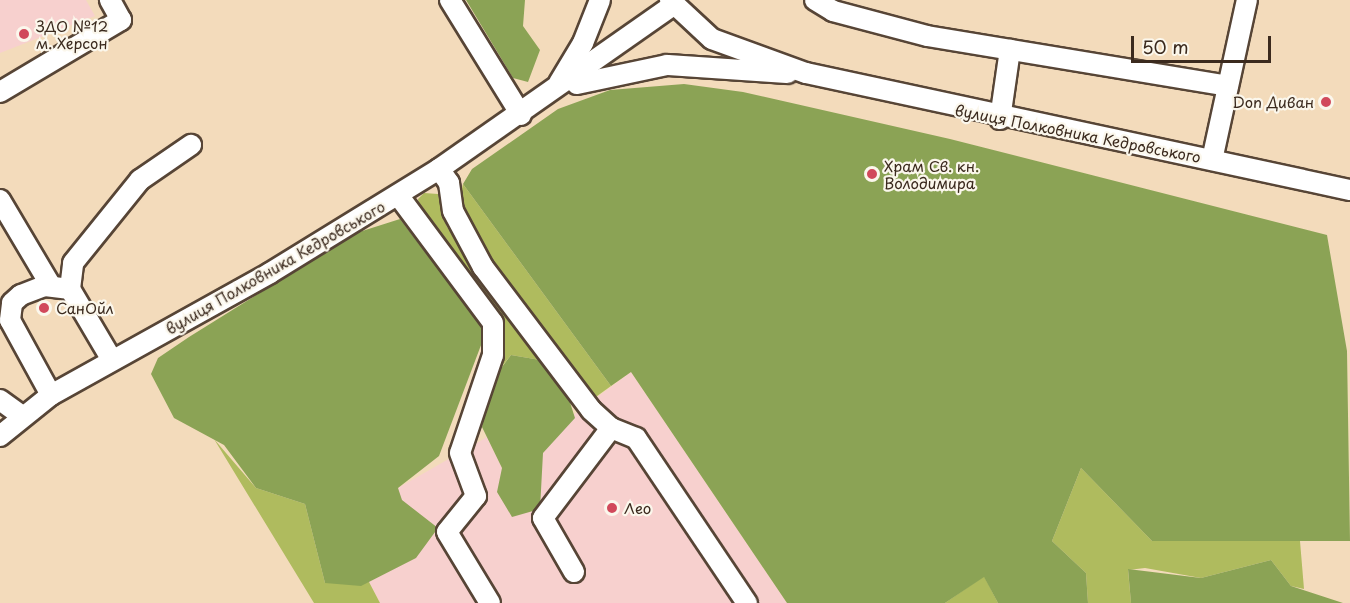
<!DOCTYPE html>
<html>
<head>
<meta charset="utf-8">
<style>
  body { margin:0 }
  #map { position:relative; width:1350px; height:603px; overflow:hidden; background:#f3dbbb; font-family:"Playpen Sans",sans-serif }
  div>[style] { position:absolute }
  .built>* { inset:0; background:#f7d0ce }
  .green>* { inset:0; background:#afbb5e }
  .forest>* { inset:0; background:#8ba355 }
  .roads { filter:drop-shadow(2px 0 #574536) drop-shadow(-2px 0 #574536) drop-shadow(0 2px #574536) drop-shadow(0 -2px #574536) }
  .minor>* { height:20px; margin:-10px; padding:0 10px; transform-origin:10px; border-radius:10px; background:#fff }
  .dots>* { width:16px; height:16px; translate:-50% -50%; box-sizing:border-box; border:3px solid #fbf7ec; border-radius:50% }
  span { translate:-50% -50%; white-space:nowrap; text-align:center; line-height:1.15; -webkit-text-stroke:4.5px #fbf7ec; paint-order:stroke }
  .poi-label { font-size:15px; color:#3b2a1e }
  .left { translate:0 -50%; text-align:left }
  .right { translate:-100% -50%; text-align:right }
  .street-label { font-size:15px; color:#3b2a1e }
  .scale { position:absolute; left:1131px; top:36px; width:140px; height:27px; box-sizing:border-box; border:3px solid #3b2a1e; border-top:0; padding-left:8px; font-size:18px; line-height:21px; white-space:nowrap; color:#3b2a1e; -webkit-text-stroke:4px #fbf7ec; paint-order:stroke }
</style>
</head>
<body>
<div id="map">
  <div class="built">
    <i style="clip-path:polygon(0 0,86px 0,95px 16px,0 53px)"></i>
    <i style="clip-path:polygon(631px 372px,787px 603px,380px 603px,369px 582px,398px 488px,487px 437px,502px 468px)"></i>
  </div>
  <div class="green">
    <i style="clip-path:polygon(463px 184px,611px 386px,593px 399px,468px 229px,459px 201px)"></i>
    <i style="clip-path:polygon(424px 193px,438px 194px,447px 227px,540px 360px,511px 355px,499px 370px,504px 341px,494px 305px,420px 214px,418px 199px)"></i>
    <i style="clip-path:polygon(214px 439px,256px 488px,305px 504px,325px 583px,369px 582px,380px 603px,314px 603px)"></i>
    <i style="clip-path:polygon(1081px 468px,1152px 541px,1300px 541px,1304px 589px,1291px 586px,1271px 560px,1201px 578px,1145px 568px,1128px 570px,1131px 603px,1088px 603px,1086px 573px,1052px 541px)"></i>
    <i style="clip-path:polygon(984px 576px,998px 603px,945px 603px)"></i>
  </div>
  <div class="forest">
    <i style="clip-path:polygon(466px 0,525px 0,523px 26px,540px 50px,528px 82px,513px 78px)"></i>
    <i style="clip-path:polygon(684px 84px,743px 92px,950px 139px,1327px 235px,1347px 351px,1350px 541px,1152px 541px,1081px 468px,1052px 541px,1086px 573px,1088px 603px,998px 603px,984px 577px,945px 603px,787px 603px,631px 372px,611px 386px,463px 184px,472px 169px,558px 109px,610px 90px)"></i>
    <i style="clip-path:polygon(400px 219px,486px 332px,439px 456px,398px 488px,402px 500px,438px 528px,416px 558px,361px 586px,325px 583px,305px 504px,256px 488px,224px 445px,174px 418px,151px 374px,158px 358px,189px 337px,356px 233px)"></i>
    <i style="clip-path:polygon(511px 355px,540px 360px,567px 393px,575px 418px,543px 453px,540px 509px,512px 517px,497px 492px,502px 468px,482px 427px,490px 383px)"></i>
    <i style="clip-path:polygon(1271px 560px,1291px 586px,1343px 603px,1131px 603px,1128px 569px,1201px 578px)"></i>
  </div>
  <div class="roads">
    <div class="minor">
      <i style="left:450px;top:0;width:135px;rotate:58.3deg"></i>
      <i style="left:670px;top:0;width:57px;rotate:42.9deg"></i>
      <i style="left:712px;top:39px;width:100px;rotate:19.9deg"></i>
      <i style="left:806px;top:73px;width:556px;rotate:12.14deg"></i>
      <i style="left:815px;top:0;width:21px;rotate:31deg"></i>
      <i style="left:833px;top:11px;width:97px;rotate:14.9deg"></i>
      <i style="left:927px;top:36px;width:305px;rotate:9.4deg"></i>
      <i style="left:559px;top:83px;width:47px;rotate:-59deg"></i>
      <i style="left:583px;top:43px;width:46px;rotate:-68.4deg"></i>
      <i style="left:577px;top:84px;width:92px;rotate:-11.9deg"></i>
      <i style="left:667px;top:65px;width:121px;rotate:3.8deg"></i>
      <i style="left:0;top:92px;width:141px;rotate:-30.8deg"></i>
      <i style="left:121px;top:20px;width:23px;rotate:-119deg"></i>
      <i style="left:1000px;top:119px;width:70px;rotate:-81.8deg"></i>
      <i style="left:1212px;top:160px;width:164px;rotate:-77.7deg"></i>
      <i style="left:439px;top:169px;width:17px;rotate:54deg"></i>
      <i style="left:449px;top:183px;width:28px;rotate:82deg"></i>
      <i style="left:453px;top:211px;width:64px;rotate:61.8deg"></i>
      <i style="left:483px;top:267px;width:179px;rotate:52.9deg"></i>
      <i style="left:591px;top:410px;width:27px;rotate:42deg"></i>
      <i style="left:611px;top:428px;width:27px;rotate:22deg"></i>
      <i style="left:636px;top:438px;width:199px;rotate:56.1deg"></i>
      <i style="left:398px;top:195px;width:159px;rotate:53.4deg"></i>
      <i style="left:493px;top:323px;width:32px;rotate:90deg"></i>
      <i style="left:493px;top:355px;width:103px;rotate:108.6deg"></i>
      <i style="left:460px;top:453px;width:46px;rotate:69.6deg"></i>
      <i style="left:476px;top:496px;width:46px;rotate:128.9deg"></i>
      <i style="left:447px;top:532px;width:83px;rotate:58.8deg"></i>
      <i style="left:0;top:200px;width:100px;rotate:59.3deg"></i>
      <i style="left:70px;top:289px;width:26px;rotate:-83deg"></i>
      <i style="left:73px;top:263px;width:107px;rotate:-51.1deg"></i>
      <i style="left:140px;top:180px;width:62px;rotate:-34.5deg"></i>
      <i style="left:51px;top:395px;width:85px;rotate:-118.7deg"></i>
      <i style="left:10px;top:320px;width:17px;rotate:-83deg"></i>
      <i style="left:12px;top:303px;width:12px;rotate:-42deg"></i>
      <i style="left:21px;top:295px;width:26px;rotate:-21deg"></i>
      <i style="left:45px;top:286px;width:25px;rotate:7deg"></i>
      <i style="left:70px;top:289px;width:82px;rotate:59.4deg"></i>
      <i style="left:0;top:400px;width:27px;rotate:36deg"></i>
      <i style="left:0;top:436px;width:65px;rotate:-38.8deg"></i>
      <i style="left:51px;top:395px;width:251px;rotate:-29.1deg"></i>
      <i style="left:270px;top:273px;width:198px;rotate:-31.6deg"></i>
      <i style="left:439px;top:169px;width:286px;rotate:-35deg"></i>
      <i style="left:574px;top:572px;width:62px;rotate:-119.9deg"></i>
      <i style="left:543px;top:518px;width:113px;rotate:-52.9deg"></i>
    </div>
  </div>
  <div class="dots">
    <i style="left:24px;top:34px;background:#d1495b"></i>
    <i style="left:1326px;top:102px;background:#d1495b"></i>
    <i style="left:872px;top:174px;background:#d1495b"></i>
    <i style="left:44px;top:308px;background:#d1495b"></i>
    <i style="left:612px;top:508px;background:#d1495b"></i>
  </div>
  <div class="poi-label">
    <span class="left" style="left:36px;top:34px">ЗДО №12<br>м. Херсон</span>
    <span class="right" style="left:1314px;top:102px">Don Диван</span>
    <span class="left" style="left:884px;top:174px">Храм Св. кн.<br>Володимира</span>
    <span class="left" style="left:56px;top:308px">СанОйл</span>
    <span class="left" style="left:624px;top:508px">Лео</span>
  </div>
  <div class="street-label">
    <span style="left:1078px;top:133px;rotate:11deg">вулиця Полковника Кедровського</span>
    <span style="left:275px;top:267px;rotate:-30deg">вулиця Полковника Кедровського</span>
  </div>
  <div class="scale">50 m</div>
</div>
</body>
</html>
